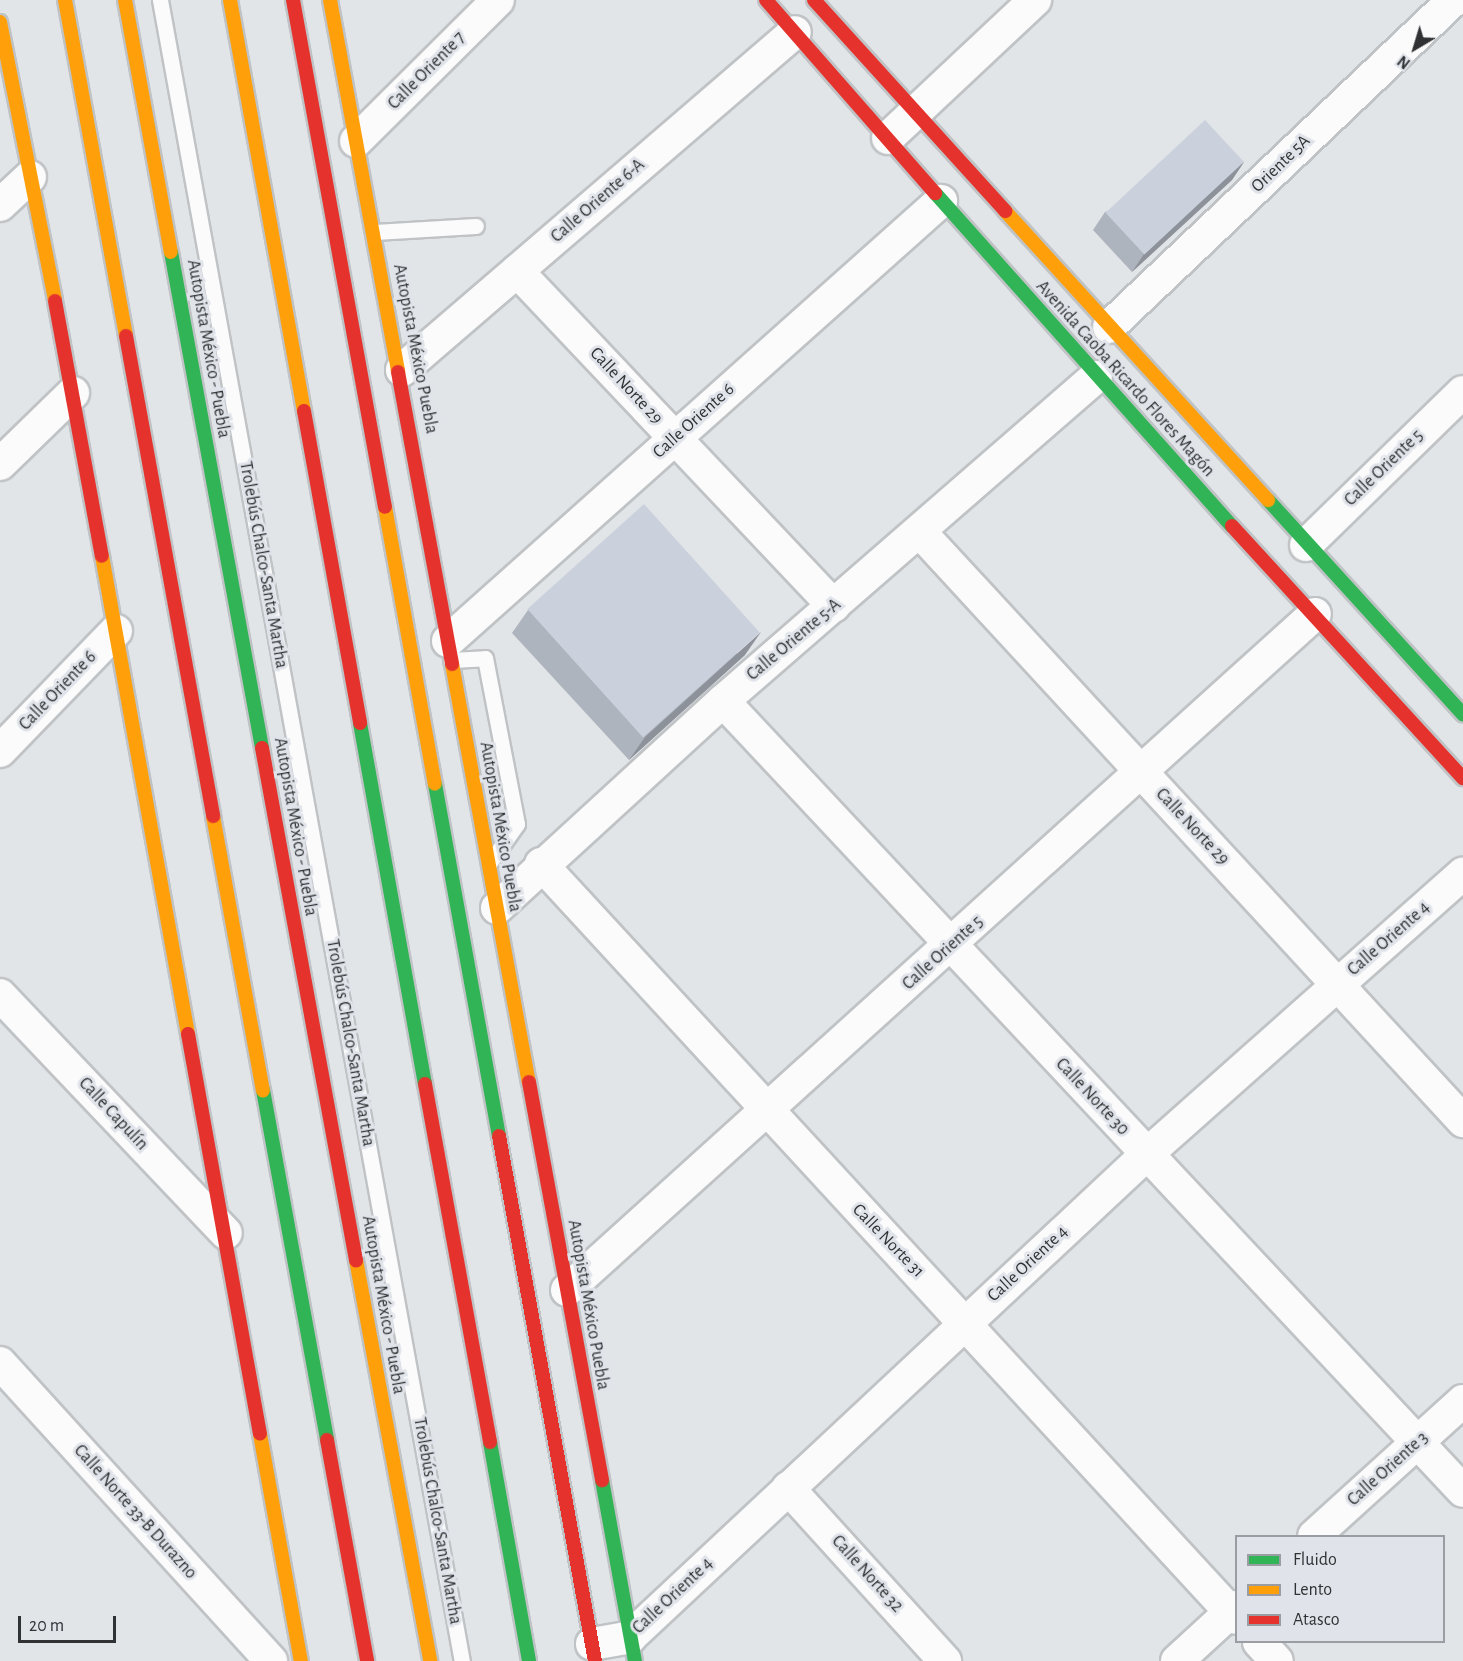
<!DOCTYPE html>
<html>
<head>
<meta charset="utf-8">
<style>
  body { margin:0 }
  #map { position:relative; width:1463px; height:1661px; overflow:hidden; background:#e2e5e8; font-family:"Alegreya Sans",sans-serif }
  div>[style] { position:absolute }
  .roads { filter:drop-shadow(2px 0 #c0c3c5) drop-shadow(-2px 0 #c0c3c5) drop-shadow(0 2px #c0c3c5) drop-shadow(0 -2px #c0c3c5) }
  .lane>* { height:15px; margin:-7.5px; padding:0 7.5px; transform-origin:7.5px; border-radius:7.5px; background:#fbfbfc }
  .street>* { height:32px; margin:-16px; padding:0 16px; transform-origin:16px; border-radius:16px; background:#fbfbfc }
  .fast>* { height:14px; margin:-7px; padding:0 7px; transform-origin:7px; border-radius:7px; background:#30b455 }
  .slow>* { height:14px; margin:-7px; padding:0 7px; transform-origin:7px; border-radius:7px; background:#ff9f0a }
  .jam>* { height:14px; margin:-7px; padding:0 7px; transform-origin:7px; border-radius:7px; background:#e5322d }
  .wall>* { inset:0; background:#aeb4bd }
  .shaded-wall>* { inset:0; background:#8d929a }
  .building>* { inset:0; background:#cad1dc; transform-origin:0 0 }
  span { translate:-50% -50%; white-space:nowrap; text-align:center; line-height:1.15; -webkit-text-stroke:6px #e0e4ea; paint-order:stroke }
  .street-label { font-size:18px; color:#303234 }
  .legend { position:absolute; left:1235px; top:1535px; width:210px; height:108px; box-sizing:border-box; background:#e0e4ea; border:2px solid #9a9da1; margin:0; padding:8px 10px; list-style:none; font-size:18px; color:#303234 }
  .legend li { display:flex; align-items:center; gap:12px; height:30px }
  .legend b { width:30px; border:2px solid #9a9da1 }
  .north { position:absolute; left:1385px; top:18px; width:60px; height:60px; -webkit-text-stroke:4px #e0e4ea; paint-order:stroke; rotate:218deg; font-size:16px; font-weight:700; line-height:24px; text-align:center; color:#303234 }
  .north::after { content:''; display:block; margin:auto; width:21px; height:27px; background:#303234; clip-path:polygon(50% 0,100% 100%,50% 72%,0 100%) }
  .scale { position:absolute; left:18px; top:1616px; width:98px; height:27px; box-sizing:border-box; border:3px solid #303234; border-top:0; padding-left:8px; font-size:18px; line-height:21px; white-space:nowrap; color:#303234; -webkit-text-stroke:4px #e0e4ea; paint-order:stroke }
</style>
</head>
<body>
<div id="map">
  <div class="roads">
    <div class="lane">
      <i style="left:160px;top:0;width:1688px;rotate:79.7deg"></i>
      <i style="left:374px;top:232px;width:102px;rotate:-3.4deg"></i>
      <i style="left:451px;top:660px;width:34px;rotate:-3deg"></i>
      <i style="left:485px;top:658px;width:169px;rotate:79.1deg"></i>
      <i style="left:517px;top:824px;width:47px;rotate:125.4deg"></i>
    </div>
    <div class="street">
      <i style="left:888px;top:138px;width:202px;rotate:-43.2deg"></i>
      <i style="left:356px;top:141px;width:200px;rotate:-44.8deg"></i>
      <i style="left:0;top:205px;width:41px;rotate:-43deg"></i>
      <i style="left:517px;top:271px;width:461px;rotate:46.6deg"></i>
      <i style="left:1109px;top:327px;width:475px;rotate:-43.5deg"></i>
      <i style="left:402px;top:370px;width:518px;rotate:-40.7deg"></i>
      <i style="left:0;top:464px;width:102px;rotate:-44.2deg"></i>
      <i style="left:921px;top:533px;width:800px;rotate:47.33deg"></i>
      <i style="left:1306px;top:545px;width:219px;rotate:-44.3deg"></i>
      <i style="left:448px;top:641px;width:661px;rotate:-41.75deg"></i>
      <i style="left:723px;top:701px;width:1082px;rotate:46.87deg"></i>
      <i style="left:0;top:751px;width:167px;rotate:-46deg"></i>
      <i style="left:541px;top:864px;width:1025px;rotate:47.33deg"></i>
      <i style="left:497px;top:908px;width:306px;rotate:-42.5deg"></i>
      <i style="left:723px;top:701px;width:494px;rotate:-41deg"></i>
      <i style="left:0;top:995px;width:328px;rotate:46.5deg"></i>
      <i style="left:567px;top:1290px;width:1008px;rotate:-42.11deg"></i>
      <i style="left:0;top:1363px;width:403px;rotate:47.7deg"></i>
      <i style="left:788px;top:1488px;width:234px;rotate:47.8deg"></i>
      <i style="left:1314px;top:1536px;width:201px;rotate:-42.2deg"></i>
      <i style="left:1259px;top:1642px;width:26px;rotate:47deg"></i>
      <i style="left:592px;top:1644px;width:39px;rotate:-10deg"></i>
      <i style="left:630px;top:1637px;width:706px;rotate:-43.05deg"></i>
      <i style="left:1146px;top:1155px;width:424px;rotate:-41.6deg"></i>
      <i style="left:1177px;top:1661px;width:80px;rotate:-42.5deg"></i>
    </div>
    <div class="fast">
      <i style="left:935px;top:193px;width:446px;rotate:48.3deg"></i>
      <i style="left:171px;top:252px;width:504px;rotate:79.6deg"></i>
      <i style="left:1268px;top:500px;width:290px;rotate:47.7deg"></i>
      <i style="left:360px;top:723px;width:367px;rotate:79.8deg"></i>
      <i style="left:435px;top:784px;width:358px;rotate:79.7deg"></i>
      <i style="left:263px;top:1090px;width:356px;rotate:79.6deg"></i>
      <i style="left:490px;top:1442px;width:222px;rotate:79.9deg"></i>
      <i style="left:602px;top:1480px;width:184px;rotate:79.7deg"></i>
    </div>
    <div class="slow">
      <i style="left:65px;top:0;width:341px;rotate:79.7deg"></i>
      <i style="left:125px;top:0;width:256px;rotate:79.7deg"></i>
      <i style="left:230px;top:0;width:418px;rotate:79.8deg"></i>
      <i style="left:330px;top:0;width:378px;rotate:79.6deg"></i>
      <i style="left:0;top:22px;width:284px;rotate:78.8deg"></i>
      <i style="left:1005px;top:211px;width:391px;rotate:47.7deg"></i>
      <i style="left:385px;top:507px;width:281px;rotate:79.8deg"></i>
      <i style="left:102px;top:556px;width:486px;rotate:79.8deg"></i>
      <i style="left:452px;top:664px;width:425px;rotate:79.6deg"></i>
      <i style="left:213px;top:816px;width:279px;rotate:79.7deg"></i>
      <i style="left:356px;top:1260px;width:408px;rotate:79.5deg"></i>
      <i style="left:260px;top:1434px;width:231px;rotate:79.8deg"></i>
    </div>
    <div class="jam">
      <i style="left:293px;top:0;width:515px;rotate:79.72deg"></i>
      <i style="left:766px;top:0;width:257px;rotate:48.8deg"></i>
      <i style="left:814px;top:0;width:285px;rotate:47.8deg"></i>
      <i style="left:55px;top:301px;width:259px;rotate:79.6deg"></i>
      <i style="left:126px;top:336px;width:488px;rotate:79.7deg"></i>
      <i style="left:398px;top:372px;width:297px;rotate:79.5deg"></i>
      <i style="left:304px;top:411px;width:317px;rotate:79.8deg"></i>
      <i style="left:1232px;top:526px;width:342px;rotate:47.5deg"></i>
      <i style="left:262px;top:748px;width:521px;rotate:79.6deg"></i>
      <i style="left:188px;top:1034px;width:406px;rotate:79.8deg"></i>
      <i style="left:529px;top:1082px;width:405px;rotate:79.6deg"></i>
      <i style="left:425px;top:1084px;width:364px;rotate:79.7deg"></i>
      <i style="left:499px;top:1136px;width:534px;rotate:79.64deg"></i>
      <i style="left:327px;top:1440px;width:225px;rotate:79.7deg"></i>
    </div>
  </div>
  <div class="wall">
    <i style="clip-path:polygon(1244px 162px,1232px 180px,1132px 272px,1093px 230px,1105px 212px)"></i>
    <i style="clip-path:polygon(528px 610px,745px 655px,629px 760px,512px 633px)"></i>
  </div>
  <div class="shaded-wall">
    <i style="clip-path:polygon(1244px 162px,1232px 180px,1132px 272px,1144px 254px)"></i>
    <i style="clip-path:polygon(761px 632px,745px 655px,629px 760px,645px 737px)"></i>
  </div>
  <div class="building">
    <i style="left:1205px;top:120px;width:57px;height:136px;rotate:47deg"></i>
    <i style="left:644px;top:504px;width:173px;height:157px;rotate:48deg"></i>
  </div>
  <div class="street-label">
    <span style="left:427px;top:71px;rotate:-45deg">Calle Oriente 7</span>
    <span style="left:1281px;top:164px;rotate:-44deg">Oriente 5A</span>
    <span style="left:598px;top:201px;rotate:-41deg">Calle Oriente 6-A</span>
    <span style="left:208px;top:349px;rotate:80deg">Autopista México - Puebla</span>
    <span style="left:415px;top:349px;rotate:79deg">Autopista México Puebla</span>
    <span style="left:1125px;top:379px;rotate:48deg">Avenida Caoba Ricardo Flores Magón</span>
    <span style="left:626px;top:386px;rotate:47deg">Calle Norte 29</span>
    <span style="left:694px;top:421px;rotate:-42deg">Calle Oriente 6</span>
    <span style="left:1384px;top:468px;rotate:-44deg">Calle Oriente 5</span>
    <span style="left:263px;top:565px;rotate:80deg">Trolebús Chalco-Santa Martha</span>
    <span style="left:794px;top:640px;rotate:-40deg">Calle Oriente 5-A</span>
    <span style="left:58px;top:691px;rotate:-46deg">Calle Oriente 6</span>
    <span style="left:295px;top:827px;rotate:80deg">Autopista México - Puebla</span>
    <span style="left:500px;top:827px;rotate:80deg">Autopista México Puebla</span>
    <span style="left:1192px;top:827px;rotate:47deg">Calle Norte 29</span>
    <span style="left:1389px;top:939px;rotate:-41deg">Calle Oriente 4</span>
    <span style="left:943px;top:953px;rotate:-42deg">Calle Oriente 5</span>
    <span style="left:350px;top:1043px;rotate:80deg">Trolebús Chalco-Santa Martha</span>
    <span style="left:1092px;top:1097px;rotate:47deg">Calle Norte 30</span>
    <span style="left:113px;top:1114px;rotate:47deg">Calle Capulín</span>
    <span style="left:888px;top:1241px;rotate:46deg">Calle Norte 31</span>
    <span style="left:1028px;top:1264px;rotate:-43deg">Calle Oriente 4</span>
    <span style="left:383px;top:1305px;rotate:80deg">Autopista México - Puebla</span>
    <span style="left:588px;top:1305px;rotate:80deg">Autopista México Puebla</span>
    <span style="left:1388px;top:1469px;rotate:-42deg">Calle Oriente 3</span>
    <span style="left:135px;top:1512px;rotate:48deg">Calle Norte 33-B Durazno</span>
    <span style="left:437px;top:1521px;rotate:80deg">Trolebús Chalco-Santa Martha</span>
    <span style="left:867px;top:1574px;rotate:48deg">Calle Norte 32</span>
    <span style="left:673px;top:1596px;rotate:-43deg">Calle Oriente 4</span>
  </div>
  <ul class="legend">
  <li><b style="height:8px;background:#30b455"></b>Fluido</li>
  <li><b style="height:8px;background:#ff9f0a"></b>Lento</li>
  <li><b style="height:8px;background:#e5322d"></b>Atasco</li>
  </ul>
  <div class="north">N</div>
  <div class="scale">20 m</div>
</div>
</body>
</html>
